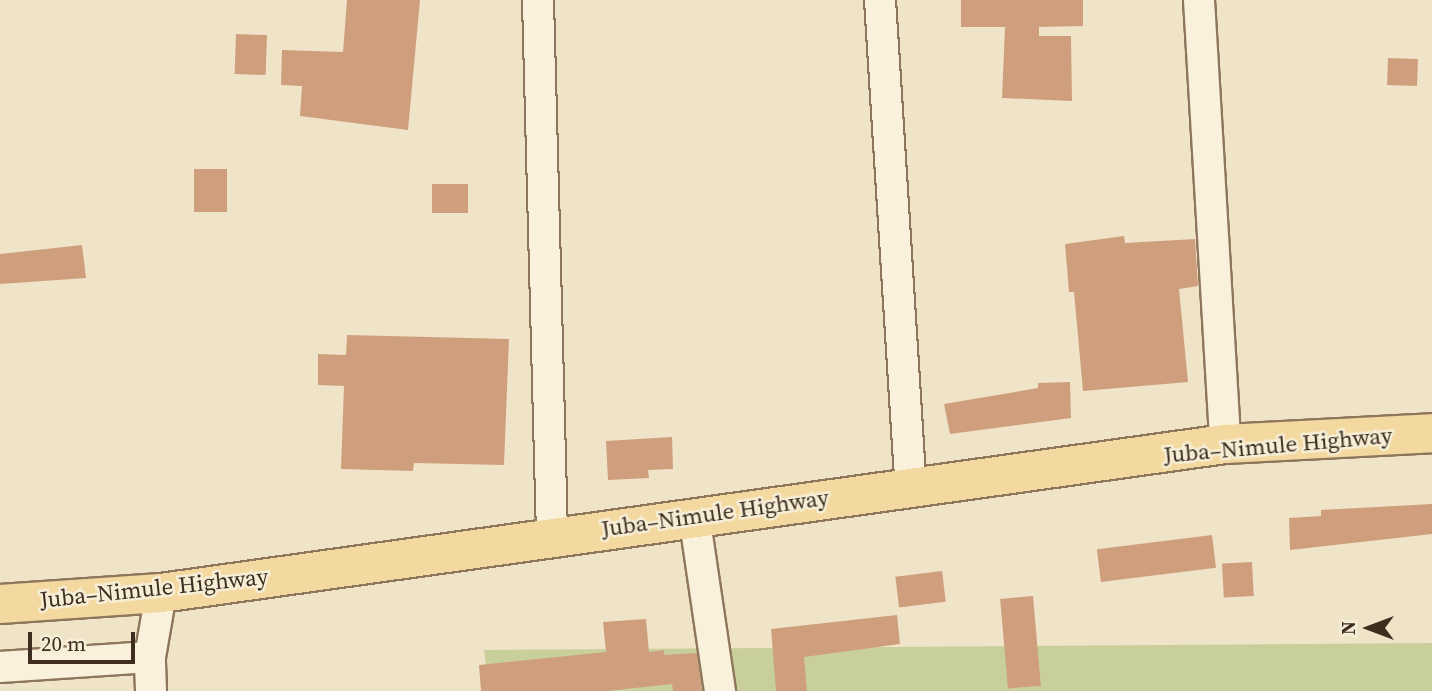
<!DOCTYPE html>
<html>
<head>
<meta charset="utf-8">
<style>
  body { margin:0 }
  #map { position:relative; width:1432px; height:691px; overflow:hidden; background:#f0e4c8; font-family:"Source Serif 4",serif }
  div>[style] { position:absolute }
  .green>* { inset:0; background:#c9cf9b }
  .building>* { inset:0; background:#cf9f7d; transform-origin:0 0 }
  .roads { filter:drop-shadow(2px 0 #8d765c) drop-shadow(-2px 0 #8d765c) drop-shadow(0 2px #8d765c) drop-shadow(0 -2px #8d765c) }
  .street>* { height:30px; margin:-15px; padding:0 15px; transform-origin:15px; border-radius:15px; background:#faf1dc }
  .primary>* { height:38px; margin:-19px; padding:0 19px; transform-origin:19px; border-radius:19px; background:#f3d9a0 }
  span { translate:-50% -50%; white-space:nowrap; text-align:center; line-height:1.15; -webkit-text-stroke:5px #f7eed8; paint-order:stroke }
  .street-label { font-size:23px; color:#3d2e20 }
  .north { position:absolute; left:1334px; top:593px; width:70px; height:70px; -webkit-text-stroke:5px #f7eed8; paint-order:stroke; rotate:270deg; font-size:19px; font-weight:700; line-height:28px; text-align:center; color:#3d2e20 }
  .north::after { content:''; display:block; margin:auto; width:24px; height:32px; background:#3d2e20; clip-path:polygon(50% 0,100% 100%,50% 72%,0 100%) }
  .scale { position:absolute; left:28px; top:632px; width:107px; height:32px; box-sizing:border-box; border:4px solid #3d2e20; border-top:0; padding-left:9px; font-size:21px; line-height:24px; white-space:nowrap; color:#3d2e20; -webkit-text-stroke:5px #f7eed8; paint-order:stroke }
</style>
</head>
<body>
<div id="map">
  <div class="green">
    <i style="clip-path:polygon(1432px 643px,1432px 691px,489px 691px,484px 650px)"></i>
  </div>
  <div class="building">
    <i style="clip-path:polygon(347px 0,420px 0,408px 130px,300px 116px,302px 86px,281px 85px,282px 50px,343px 52px)"></i>
    <i style="clip-path:polygon(961px 0,1083px 0,1083px 26px,1039px 27px,1039px 36px,1071px 36px,1072px 101px,1002px 98px,1005px 27px,961px 27px)"></i>
    <i style="left:236px;top:34px;width:31px;height:40px;rotate:2deg"></i>
    <i style="left:1388px;top:58px;width:30px;height:27px;rotate:2deg"></i>
    <i style="left:194px;top:169px;width:33px;height:43px"></i>
    <i style="left:468px;top:184px;width:29px;height:36px;rotate:90deg"></i>
    <i style="clip-path:polygon(1124px 236px,1125px 243px,1195px 239px,1198px 286px,1179px 289px,1188px 382px,1083px 391px,1074px 292px,1069px 292px,1065px 244px)"></i>
    <i style="clip-path:polygon(82px 245px,86px 278px,0 284px,0 254px)"></i>
    <i style="clip-path:polygon(347px 335px,509px 339px,504px 465px,414px 463px,413px 471px,341px 469px,344px 386px,318px 385px,318px 354px,346px 355px)"></i>
    <i style="clip-path:polygon(1070px 382px,1071px 418px,950px 434px,944px 404px,1038px 388px,1038px 383px)"></i>
    <i style="clip-path:polygon(672px 437px,673px 469px,648px 470px,649px 478px,608px 480px,606px 441px)"></i>
    <i style="clip-path:polygon(1432px 504px,1432px 534px,1290px 550px,1289px 518px,1321px 516px,1321px 510px)"></i>
    <i style="left:1212px;top:535px;width:33px;height:116px;rotate:83deg"></i>
    <i style="left:1252px;top:562px;width:34px;height:30px;rotate:87deg"></i>
    <i style="left:942px;top:571px;width:31px;height:47px;rotate:83deg"></i>
    <i style="left:1033px;top:596px;width:90px;height:33px;rotate:85deg"></i>
    <i style="clip-path:polygon(897px 615px,900px 644px,804px 657px,807px 691px,776px 691px,771px 629px)"></i>
    <i style="clip-path:polygon(646px 619px,649px 652px,664px 650px,664px 655px,697px 653px,702px 691px,673px 691px,672px 684px,607px 691px,481px 691px,479px 665px,606px 652px,603px 622px)"></i>
  </div>
  <div class="roads">
    <div class="street">
      <i style="left:538px;top:0;width:536px;rotate:88.5deg"></i>
      <i style="left:880px;top:0;width:487px;rotate:86.4deg"></i>
      <i style="left:1199px;top:0;width:445px;rotate:86.6deg"></i>
      <i style="left:694px;top:515px;width:178px;rotate:81.6deg"></i>
      <i style="left:0;top:667px;width:150px;rotate:-3.8deg"></i>
      <i style="left:151px;top:691px;width:34px;rotate:-92deg"></i>
      <i style="left:150px;top:657px;width:65px;rotate:-80.2deg"></i>
    </div>
    <div class="primary">
      <i style="left:0;top:604px;width:161px;rotate:-3.9deg"></i>
      <i style="left:161px;top:593px;width:1074px;rotate:-7.97deg"></i>
      <i style="left:1225px;top:444px;width:207px;rotate:-3deg"></i>
    </div>
  </div>
  <div class="street-label">
    <span style="left:1278px;top:445px;rotate:-5deg">Juba–Nimule Highway</span>
    <span style="left:715px;top:513px;rotate:-8deg">Juba–Nimule Highway</span>
    <span style="left:154px;top:588px;rotate:-6deg">Juba–Nimule Highway</span>
  </div>
  <div class="north">N</div>
  <div class="scale">20 m</div>
</div>
</body>
</html>
